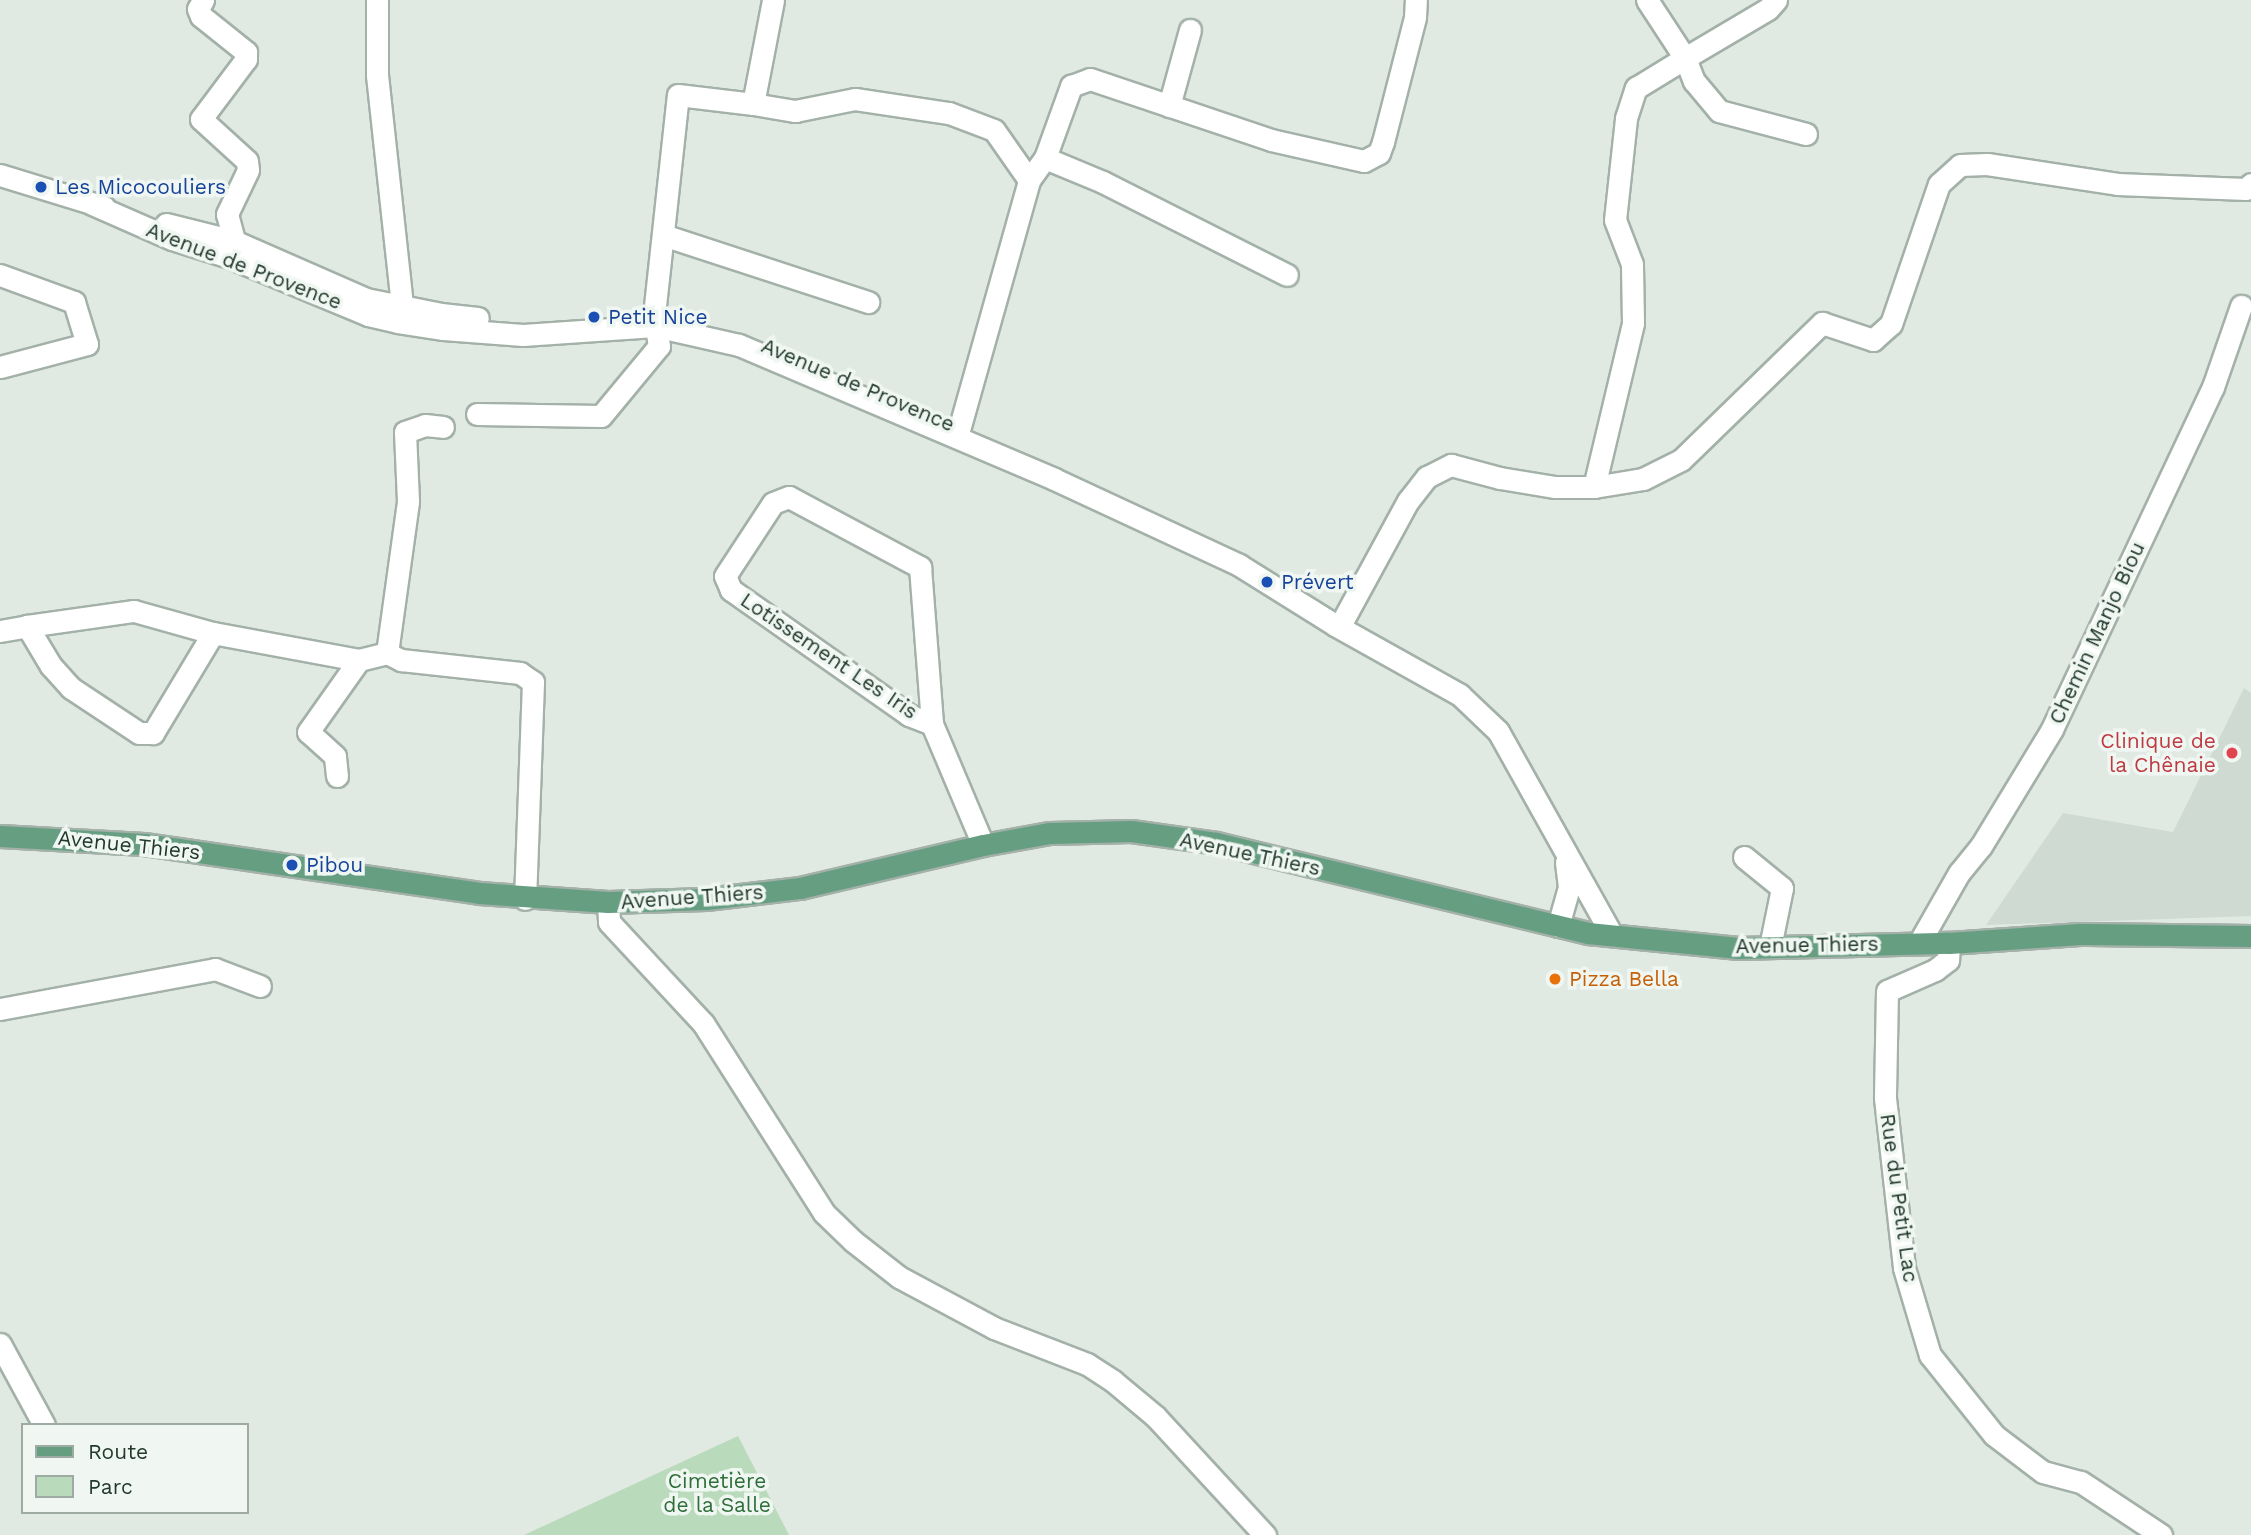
<!DOCTYPE html>
<html>
<head>
<meta charset="utf-8">
<style>
  body { margin:0 }
  #map { position:relative; width:2251px; height:1535px; overflow:hidden; background:#e0eae3; font-family:"Work Sans",sans-serif }
  div>[style] { position:absolute }
  .built>* { inset:0; background:#cedad2 }
  .green>* { inset:0; background:#b9dabb }
  .roads { filter:drop-shadow(2px 0 #a3b1a9) drop-shadow(-2px 0 #a3b1a9) drop-shadow(0 2px #a3b1a9) drop-shadow(0 -2px #a3b1a9) }
  .minor>* { height:21px; margin:-10.5px; padding:0 10.5px; transform-origin:10.5px; border-radius:10.5px; background:#fff }
  .major>* { height:21px; margin:-10.5px; padding:0 10.5px; transform-origin:10.5px; border-radius:10.5px; background:#669e82 }
  .dots>* { width:19px; height:19px; translate:-50% -50%; box-sizing:border-box; border:4px solid #f0f7f2; border-radius:50% }
  span { translate:-50% -50%; white-space:nowrap; text-align:center; line-height:1.15; -webkit-text-stroke:7px #f0f7f2; paint-order:stroke }
  .transit-label { font-size:21px; color:#164399 }
  .left { translate:0 -50%; text-align:left }
  .street-label { font-size:21px; color:#22392d }
  .health-label { font-size:21px; color:#be3a42 }
  .right { translate:-100% -50%; text-align:right }
  .food-label { font-size:21px; color:#c56008 }
  .park-label { font-size:21px; color:#2e6e38 }
  .legend { position:absolute; left:21px; top:1423px; width:228px; height:91px; box-sizing:border-box; background:#f0f7f2; border:2px solid #9eaba3; margin:0; padding:9px 12px; list-style:none; font-size:21px; color:#22392d }
  .legend li { display:flex; align-items:center; gap:14px; height:35px }
  .legend b { width:35px; border:2px solid #9eaba3 }
</style>
</head>
<body>
<div id="map">
  <div class="built">
    <i style="clip-path:polygon(2244px 688px,2251px 693px,2251px 916px,1986px 925px,2063px 813px,2173px 832px)"></i>
  </div>
  <div class="green">
    <i style="clip-path:polygon(738px 1436px,789px 1535px,524px 1535px)"></i>
  </div>
  <div class="roads">
    <div class="minor">
      <i style="left:203px;top:0;width:10px;rotate:119deg"></i>
      <i style="left:198px;top:9px;width:8px;rotate:67deg"></i>
      <i style="left:201px;top:16px;width:58px;rotate:38.7deg"></i>
      <i style="left:246px;top:52px;width:7px;rotate:90deg"></i>
      <i style="left:246px;top:59px;width:75px;rotate:126.9deg"></i>
      <i style="left:201px;top:119px;width:62px;rotate:42.4deg"></i>
      <i style="left:247px;top:161px;width:9px;rotate:84deg"></i>
      <i style="left:248px;top:170px;width:49px;rotate:115.5deg"></i>
      <i style="left:227px;top:214px;width:28px;rotate:75deg"></i>
      <i style="left:234px;top:241px;width:10px;rotate:107deg"></i>
      <i style="left:377px;top:0;width:75px;rotate:90deg"></i>
      <i style="left:377px;top:75px;width:233px;rotate:83.8deg"></i>
      <i style="left:402px;top:307px;width:13px;rotate:103deg"></i>
      <i style="left:1647px;top:0;width:69px;rotate:56.8deg"></i>
      <i style="left:1685px;top:58px;width:96px;rotate:-30.6deg"></i>
      <i style="left:1768px;top:9px;width:12px;rotate:-48deg"></i>
      <i style="left:753px;top:104px;width:43px;rotate:9.5deg"></i>
      <i style="left:795px;top:111px;width:61px;rotate:-11.3deg"></i>
      <i style="left:855px;top:99px;width:95px;rotate:8.5deg"></i>
      <i style="left:949px;top:113px;width:48px;rotate:20.7deg"></i>
      <i style="left:994px;top:130px;width:61px;rotate:55deg"></i>
      <i style="left:1169px;top:106px;width:79px;rotate:-74.6deg"></i>
      <i style="left:1045px;top:158px;width:63px;rotate:22.5deg"></i>
      <i style="left:1103px;top:182px;width:206px;rotate:26.8deg"></i>
      <i style="left:0;top:175px;width:109px;rotate:17.1deg"></i>
      <i style="left:92px;top:204px;width:87px;rotate:23.6deg"></i>
      <i style="left:172px;top:239px;width:60px;rotate:17.5deg"></i>
      <i style="left:229px;top:257px;width:151px;rotate:22.6deg"></i>
      <i style="left:368px;top:315px;width:31px;rotate:13deg"></i>
      <i style="left:398px;top:322px;width:46px;rotate:8.8deg"></i>
      <i style="left:443px;top:329px;width:80px;rotate:4.3deg"></i>
      <i style="left:523px;top:335px;width:132px;rotate:-3.9deg"></i>
      <i style="left:655px;top:326px;width:86px;rotate:12.7deg"></i>
      <i style="left:739px;top:345px;width:342px;rotate:23deg"></i>
      <i style="left:1054px;top:479px;width:204px;rotate:24.9deg"></i>
      <i style="left:1239px;top:565px;width:113px;rotate:32deg"></i>
      <i style="left:1335px;top:625px;width:143px;rotate:29.2deg"></i>
      <i style="left:1460px;top:695px;width:52px;rotate:43.5deg"></i>
      <i style="left:1498px;top:731px;width:234px;rotate:60.8deg"></i>
      <i style="left:166px;top:224px;width:70px;rotate:14deg"></i>
      <i style="left:234px;top:241px;width:144px;rotate:23.7deg"></i>
      <i style="left:366px;top:299px;width:76px;rotate:11.3deg"></i>
      <i style="left:441px;top:314px;width:37px;rotate:6deg"></i>
      <i style="left:663px;top:235px;width:216px;rotate:18.1deg"></i>
      <i style="left:0;top:275px;width:79px;rotate:20deg"></i>
      <i style="left:74px;top:302px;width:44px;rotate:72.8deg"></i>
      <i style="left:87px;top:344px;width:90px;rotate:165.2deg"></i>
      <i style="left:477px;top:414px;width:124px;rotate:0.9deg"></i>
      <i style="left:601px;top:416px;width:91px;rotate:-50.4deg"></i>
      <i style="left:659px;top:346px;width:31px;rotate:-99deg"></i>
      <i style="left:654px;top:315px;width:221px;rotate:-83.8deg"></i>
      <i style="left:678px;top:95px;width:76px;rotate:6.8deg"></i>
      <i style="left:753px;top:104px;width:106px;rotate:-79.1deg"></i>
      <i style="left:957px;top:437px;width:267px;rotate:-74.3deg"></i>
      <i style="left:1029px;top:180px;width:27px;rotate:-54deg"></i>
      <i style="left:1045px;top:158px;width:77px;rotate:-70.1deg"></i>
      <i style="left:1071px;top:86px;width:20px;rotate:-20deg"></i>
      <i style="left:1090px;top:79px;width:191px;rotate:18.6deg"></i>
      <i style="left:1271px;top:140px;width:95px;rotate:12.7deg"></i>
      <i style="left:1364px;top:161px;width:17px;rotate:-28deg"></i>
      <i style="left:1379px;top:153px;width:12px;rotate:-70deg"></i>
      <i style="left:1383px;top:142px;width:129px;rotate:-75.6deg"></i>
      <i style="left:1415px;top:17px;width:17px;rotate:-87deg"></i>
      <i style="left:1594px;top:487px;width:169px;rotate:-76.6deg"></i>
      <i style="left:1633px;top:323px;width:59px;rotate:-91deg"></i>
      <i style="left:1632px;top:264px;width:47px;rotate:-111.1deg"></i>
      <i style="left:1615px;top:220px;width:103px;rotate:-83.8deg"></i>
      <i style="left:1626px;top:118px;width:32px;rotate:-72deg"></i>
      <i style="left:1636px;top:88px;width:57px;rotate:-31.5deg"></i>
      <i style="left:1685px;top:58px;width:25px;rotate:69deg"></i>
      <i style="left:1694px;top:81px;width:39px;rotate:50deg"></i>
      <i style="left:1719px;top:111px;width:90px;rotate:14.8deg"></i>
      <i style="left:1335px;top:625px;width:9px;rotate:-32deg"></i>
      <i style="left:1343px;top:620px;width:136px;rotate:-61.4deg"></i>
      <i style="left:1408px;top:501px;width:31px;rotate:-52deg"></i>
      <i style="left:1427px;top:477px;width:27px;rotate:-27deg"></i>
      <i style="left:1451px;top:465px;width:51px;rotate:14.9deg"></i>
      <i style="left:1500px;top:478px;width:56px;rotate:9.3deg"></i>
      <i style="left:1555px;top:487px;width:39px"></i>
      <i style="left:1594px;top:487px;width:50px;rotate:-9.3deg"></i>
      <i style="left:1643px;top:479px;width:42px;rotate:-26.6deg"></i>
      <i style="left:1681px;top:460px;width:197px;rotate:-44.2deg"></i>
      <i style="left:1822px;top:323px;width:54px;rotate:18.4deg"></i>
      <i style="left:1873px;top:340px;width:24px;rotate:-42deg"></i>
      <i style="left:1891px;top:324px;width:148px;rotate:-71.1deg"></i>
      <i style="left:1939px;top:184px;width:28px;rotate:-42deg"></i>
      <i style="left:1960px;top:165px;width:27px;rotate:-2deg"></i>
      <i style="left:1987px;top:164px;width:132px;rotate:8.7deg"></i>
      <i style="left:2117px;top:184px;width:129px;rotate:2.2deg"></i>
      <i style="left:2246px;top:189px;width:7px;rotate:-45deg"></i>
      <i style="left:0;top:631px;width:27px;rotate:-10deg"></i>
      <i style="left:27px;top:626px;width:108px;rotate:-8deg"></i>
      <i style="left:134px;top:611px;width:82px;rotate:15.6deg"></i>
      <i style="left:213px;top:633px;width:117px;rotate:121deg"></i>
      <i style="left:153px;top:733px;width:14px;rotate:180deg"></i>
      <i style="left:139px;top:733px;width:82px;rotate:-146.5deg"></i>
      <i style="left:71px;top:688px;width:30px;rotate:-132deg"></i>
      <i style="left:51px;top:666px;width:47px;rotate:-121deg"></i>
      <i style="left:213px;top:633px;width:148px;rotate:10.5deg"></i>
      <i style="left:387px;top:653px;width:153px;rotate:-82.1deg"></i>
      <i style="left:408px;top:501px;width:69px;rotate:-92.5deg"></i>
      <i style="left:405px;top:432px;width:21px;rotate:-19deg"></i>
      <i style="left:425px;top:425px;width:18px;rotate:6deg"></i>
      <i style="left:932px;top:724px;width:25px;rotate:-159deg"></i>
      <i style="left:909px;top:715px;width:218px;rotate:-144.9deg"></i>
      <i style="left:731px;top:590px;width:15px;rotate:-113deg"></i>
      <i style="left:725px;top:576px;width:87px;rotate:-56.7deg"></i>
      <i style="left:773px;top:503px;width:17px;rotate:-21deg"></i>
      <i style="left:789px;top:497px;width:149px;rotate:28.1deg"></i>
      <i style="left:920px;top:567px;width:157px;rotate:85.6deg"></i>
      <i style="left:932px;top:724px;width:131px;rotate:67.1deg"></i>
      <i style="left:337px;top:776px;width:20px;rotate:-96deg"></i>
      <i style="left:335px;top:756px;width:36px;rotate:-138deg"></i>
      <i style="left:308px;top:732px;width:88px;rotate:-54.7deg"></i>
      <i style="left:359px;top:660px;width:29px;rotate:-14deg"></i>
      <i style="left:387px;top:653px;width:16px;rotate:27deg"></i>
      <i style="left:401px;top:660px;width:120px;rotate:6.2deg"></i>
      <i style="left:520px;top:673px;width:16px;rotate:35deg"></i>
      <i style="left:533px;top:682px;width:217px;rotate:92.1deg"></i>
      <i style="left:1744px;top:857px;width:49px;rotate:39.2deg"></i>
      <i style="left:1782px;top:888px;width:60px;rotate:101.5deg"></i>
      <i style="left:608px;top:902px;width:20px;rotate:87deg"></i>
      <i style="left:609px;top:922px;width:138px;rotate:47.1deg"></i>
      <i style="left:703px;top:1023px;width:225px;rotate:57.5deg"></i>
      <i style="left:824px;top:1213px;width:40px;rotate:44deg"></i>
      <i style="left:853px;top:1241px;width:58px;rotate:38deg"></i>
      <i style="left:899px;top:1277px;width:108px;rotate:28.2deg"></i>
      <i style="left:994px;top:1328px;width:100px;rotate:21.2deg"></i>
      <i style="left:1087px;top:1364px;width:31px;rotate:33deg"></i>
      <i style="left:1113px;top:1381px;width:56px;rotate:39.9deg"></i>
      <i style="left:1156px;top:1417px;width:161px;rotate:47.3deg"></i>
      <i style="left:1558px;top:926px;width:41px;rotate:-74.2deg"></i>
      <i style="left:1569px;top:887px;width:25px;rotate:-97deg"></i>
      <i style="left:1919px;top:943px;width:81px;rotate:-60.3deg"></i>
      <i style="left:1959px;top:873px;width:35px;rotate:-51deg"></i>
      <i style="left:1981px;top:846px;width:137px;rotate:-58.7deg"></i>
      <i style="left:2052px;top:729px;width:378px;rotate:-64.8deg"></i>
      <i style="left:2213px;top:387px;width:86px;rotate:-70.9deg"></i>
      <i style="left:1949px;top:943px;width:17px;rotate:93deg"></i>
      <i style="left:1948px;top:960px;width:16px;rotate:142deg"></i>
      <i style="left:1935px;top:970px;width:52px;rotate:156.4deg"></i>
      <i style="left:1887px;top:991px;width:107px;rotate:91.1deg"></i>
      <i style="left:1885px;top:1098px;width:171px;rotate:83.6deg"></i>
      <i style="left:1904px;top:1268px;width:91px;rotate:73.4deg"></i>
      <i style="left:1930px;top:1355px;width:102px;rotate:51.3deg"></i>
      <i style="left:1994px;top:1435px;width:61px;rotate:37.1deg"></i>
      <i style="left:2043px;top:1472px;width:39px;rotate:15deg"></i>
      <i style="left:2081px;top:1482px;width:96px;rotate:33.5deg"></i>
      <i style="left:0;top:1009px;width:219px;rotate:-10.5deg"></i>
      <i style="left:215px;top:969px;width:48px;rotate:20.7deg"></i>
      <i style="left:0;top:1344px;width:92px;rotate:61.5deg"></i>
    </div>
    <div class="major">
      <i style="left:0;top:836px;width:144px;rotate:3.2deg"></i>
      <i style="left:144px;top:844px;width:339px;rotate:8.3deg"></i>
      <i style="left:479px;top:893px;width:129px;rotate:4deg"></i>
      <i style="left:608px;top:902px;width:98px;rotate:-1.8deg"></i>
      <i style="left:706px;top:899px;width:95px;rotate:-6.7deg"></i>
      <i style="left:800px;top:888px;width:188px;rotate:-13.2deg"></i>
      <i style="left:983px;top:845px;width:68px;rotate:-10.2deg"></i>
      <i style="left:1050px;top:833px;width:81px;rotate:-1.4deg"></i>
      <i style="left:1131px;top:831px;width:86px;rotate:8deg"></i>
      <i style="left:1216px;top:843px;width:383px;rotate:13.6deg"></i>
      <i style="left:1588px;top:933px;width:151px;rotate:5.7deg"></i>
      <i style="left:1738px;top:948px;width:211px;rotate:-1.4deg"></i>
      <i style="left:1949px;top:943px;width:131px;rotate:-3.9deg"></i>
      <i style="left:2080px;top:934px;width:171px;rotate:0.7deg"></i>
    </div>
  </div>
  <div class="dots">
    <i style="left:41px;top:187px;background:#1a4fb4"></i>
    <i style="left:594px;top:317px;background:#1a4fb4"></i>
    <i style="left:1267px;top:582px;background:#1a4fb4"></i>
    <i style="left:2232px;top:753px;background:#e0444e"></i>
    <i style="left:292px;top:865px;background:#1a4fb4"></i>
    <i style="left:1555px;top:979px;background:#e8710a"></i>
  </div>
  <div class="transit-label">
    <span class="left" style="left:55px;top:187px">Les Micocouliers</span>
    <span class="left" style="left:608px;top:317px">Petit Nice</span>
    <span class="left" style="left:1281px;top:582px">Prévert</span>
    <span class="left" style="left:306px;top:865px">Pibou</span>
  </div>
  <div class="street-label">
    <span style="left:244px;top:266px;rotate:21deg">Avenue de Provence</span>
    <span style="left:858px;top:385px;rotate:23deg">Avenue de Provence</span>
    <span style="left:2097px;top:633px;rotate:-65deg">Chemin Manjo Biou</span>
    <span style="left:829px;top:656px;rotate:34deg">Lotissement Les Iris</span>
    <span style="left:129px;top:845px;rotate:6deg">Avenue Thiers</span>
    <span style="left:1250px;top:854px;rotate:12deg">Avenue Thiers</span>
    <span style="left:692px;top:897px;rotate:-4deg">Avenue Thiers</span>
    <span style="left:1807px;top:945px;rotate:-1deg">Avenue Thiers</span>
    <span style="left:1899px;top:1198px;rotate:82deg">Rue du Petit Lac</span>
  </div>
  <div class="health-label">
    <span class="right" style="left:2216px;top:753px">Clinique de<br>la Chênaie</span>
  </div>
  <div class="food-label">
    <span class="left" style="left:1569px;top:979px">Pizza Bella</span>
  </div>
  <div class="park-label">
    <span style="left:717px;top:1493px">Cimetière<br>de la Salle</span>
  </div>
  <ul class="legend">
  <li><b style="height:9px;background:#669e82"></b>Route</li>
  <li><b style="height:19px;background:#b9dabb"></b>Parc</li>
  </ul>
</div>
</body>
</html>
